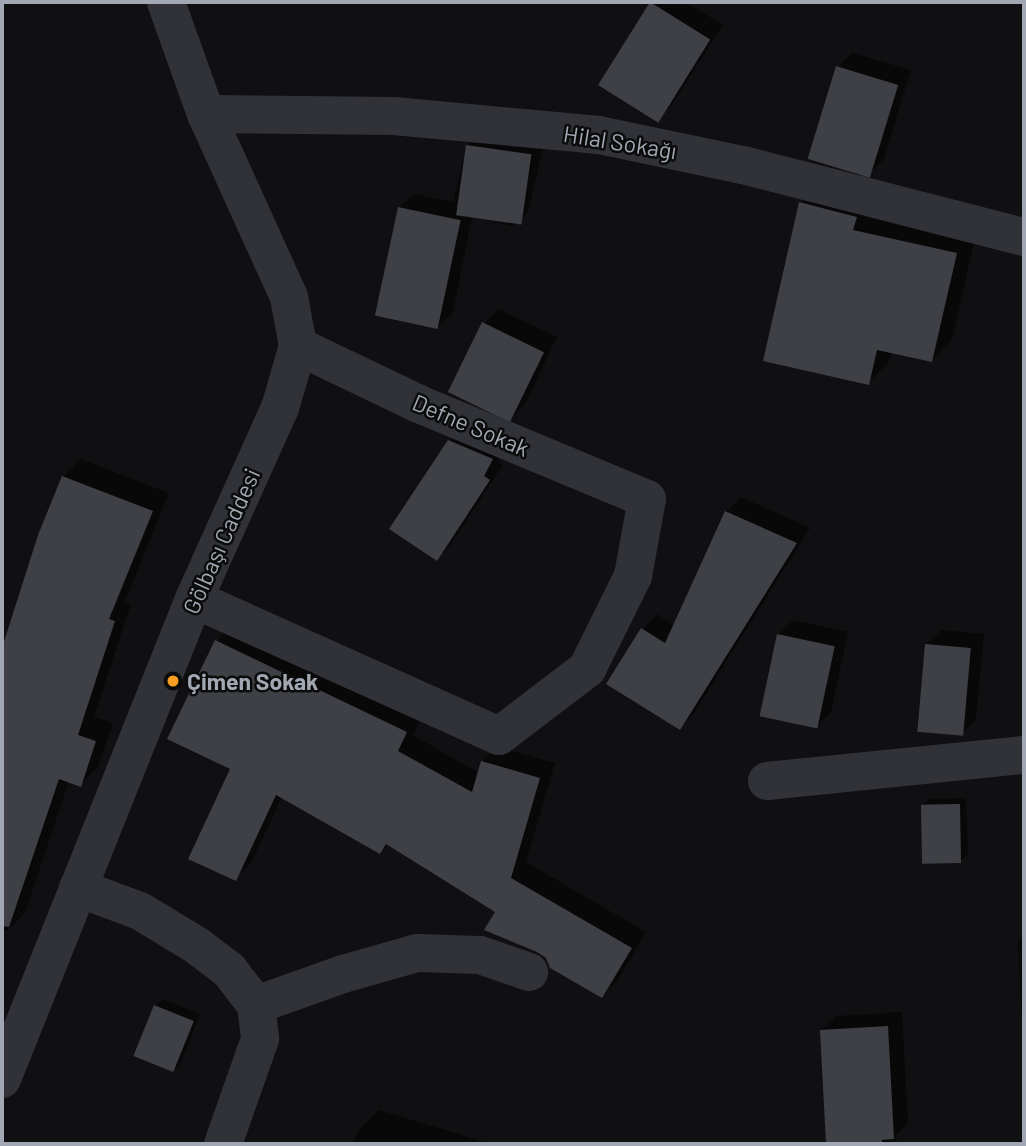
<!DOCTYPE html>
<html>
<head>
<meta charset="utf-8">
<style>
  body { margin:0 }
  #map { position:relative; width:1026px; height:1146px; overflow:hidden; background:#101012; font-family:Barlow,sans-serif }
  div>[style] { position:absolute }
  .shadow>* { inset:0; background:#0007 }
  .building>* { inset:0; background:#3f4045; transform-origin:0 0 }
  .minor>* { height:38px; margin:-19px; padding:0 19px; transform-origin:19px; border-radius:19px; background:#313237 }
  .tertiary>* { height:38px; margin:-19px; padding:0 19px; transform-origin:19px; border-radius:19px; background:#313237 }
  .dots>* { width:19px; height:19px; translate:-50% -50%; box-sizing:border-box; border:4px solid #0b0b0c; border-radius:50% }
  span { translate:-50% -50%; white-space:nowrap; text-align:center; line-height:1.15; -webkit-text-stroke:5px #0b0b0c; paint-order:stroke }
  .street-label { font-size:23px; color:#a1a8b3 }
  .poi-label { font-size:23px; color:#a1a8b3; font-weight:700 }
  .left { translate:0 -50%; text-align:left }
  .frame { position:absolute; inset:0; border:4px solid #a1a8b3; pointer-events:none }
</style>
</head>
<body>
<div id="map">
  <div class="shadow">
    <i style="clip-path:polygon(653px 2px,686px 2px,723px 25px,671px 106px,657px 120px)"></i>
    <i style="clip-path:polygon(852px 53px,911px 70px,884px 159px,870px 173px,838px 67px)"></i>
    <i style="clip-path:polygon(482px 131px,545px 140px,528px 212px,513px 226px,472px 217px,453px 313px,438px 327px,399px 208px,414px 194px,453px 202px,467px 145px)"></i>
    <i style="clip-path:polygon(821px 182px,976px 233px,952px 340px,932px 360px,892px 351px,889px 362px,868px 383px,800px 203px)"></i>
    <i style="clip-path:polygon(498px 309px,557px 337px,526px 402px,512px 417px,484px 324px)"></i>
    <i style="clip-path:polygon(464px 426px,506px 444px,498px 462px,503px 465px,451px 544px,436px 559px,450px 441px)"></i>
    <i style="clip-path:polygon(81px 459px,169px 493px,125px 602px,131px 604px,94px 717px,113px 723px,98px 767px,80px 785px,69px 781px,25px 913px,7px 931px,2px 929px,2px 654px,39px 536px,63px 477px)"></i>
    <i style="clip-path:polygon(741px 497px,810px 528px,694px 713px,679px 728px,608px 684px,643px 629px,657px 614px,675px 626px,726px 512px)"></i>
    <i style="clip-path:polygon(793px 620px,848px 632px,831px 712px,817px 726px,778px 635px)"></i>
    <i style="clip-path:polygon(232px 625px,422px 716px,413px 735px,479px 773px,482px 762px,498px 747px,555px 763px,526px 862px,646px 932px,618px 980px,602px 996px,547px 957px,497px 911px,389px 844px,380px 852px,282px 797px,251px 863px,235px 879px,232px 768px,170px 738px,217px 641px)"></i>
    <i style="clip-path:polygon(942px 630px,984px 634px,976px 719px,962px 734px,927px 644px)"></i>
    <i style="clip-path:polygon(966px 798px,968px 854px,961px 861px,922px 806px,930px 799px)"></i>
    <i style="clip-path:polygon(1024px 935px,1024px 1015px,1021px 1015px,1018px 941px)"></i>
    <i style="clip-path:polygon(163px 999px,200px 1014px,181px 1063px,174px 1070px,155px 1006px)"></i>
    <i style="clip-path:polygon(902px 1012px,908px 1123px,896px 1135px,897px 1144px,827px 1144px,821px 1031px,836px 1016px)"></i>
    <i style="clip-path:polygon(379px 1110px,492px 1144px,353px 1144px,357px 1132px)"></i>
  </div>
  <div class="building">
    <i style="left:650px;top:2px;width:71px;height:98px;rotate:32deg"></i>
    <i style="left:836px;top:66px;width:65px;height:97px;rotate:17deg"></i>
    <i style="left:466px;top:145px;width:66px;height:71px;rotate:8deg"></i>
    <i style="clip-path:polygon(799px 202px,857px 217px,853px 230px,957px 253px,932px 362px,877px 350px,869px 385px,763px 361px)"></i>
    <i style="left:398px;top:207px;width:64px;height:111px;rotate:12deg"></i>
    <i style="left:482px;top:322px;width:69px;height:78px;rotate:26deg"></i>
    <i style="clip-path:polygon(448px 440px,493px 459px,484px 476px,490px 480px,437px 561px,389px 529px)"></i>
    <i style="clip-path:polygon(62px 476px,153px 511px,109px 619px,115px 621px,78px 735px,96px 741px,81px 787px,59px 779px,9px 927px,2px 926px,2px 648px,38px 535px)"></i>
    <i style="clip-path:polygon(725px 511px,797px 543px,680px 730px,606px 684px,641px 628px,665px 643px)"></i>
    <i style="left:777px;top:634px;width:59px;height:84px;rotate:12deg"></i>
    <i style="clip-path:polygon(215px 640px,407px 732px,398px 751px,472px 792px,481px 761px,540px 778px,511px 878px,632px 948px,602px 998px,550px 968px,546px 958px,537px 952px,484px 930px,495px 912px,386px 844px,380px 854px,276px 795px,236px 881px,188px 859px,230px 769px,167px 739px)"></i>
    <i style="left:925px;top:644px;width:46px;height:88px;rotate:5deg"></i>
    <i style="left:960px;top:804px;width:59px;height:39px;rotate:89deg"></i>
    <i style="left:154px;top:1005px;width:43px;height:55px;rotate:22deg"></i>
    <i style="clip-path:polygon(888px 1026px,894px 1139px,882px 1140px,882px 1144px,826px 1144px,820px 1030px)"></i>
  </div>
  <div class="minor">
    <i style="left:206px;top:114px;width:188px;rotate:0.6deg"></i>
    <i style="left:394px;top:116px;width:206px;rotate:5.3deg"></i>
    <i style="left:599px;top:135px;width:147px;rotate:11.8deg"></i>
    <i style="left:743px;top:165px;width:290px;rotate:14.4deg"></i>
    <i style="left:194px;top:599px;width:334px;rotate:24.2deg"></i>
    <i style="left:499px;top:736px;width:111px;rotate:-37.3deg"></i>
    <i style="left:587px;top:669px;width:104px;rotate:-63.7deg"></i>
    <i style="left:633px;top:576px;width:78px;rotate:-79.7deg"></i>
    <i style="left:647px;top:499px;width:247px;rotate:-157.4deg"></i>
    <i style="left:419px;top:404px;width:134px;rotate:-154.4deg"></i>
    <i style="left:767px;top:781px;width:258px;rotate:-5.8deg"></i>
    <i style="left:78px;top:888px;width:66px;rotate:20.4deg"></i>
    <i style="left:140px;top:911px;width:66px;rotate:31.3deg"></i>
    <i style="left:196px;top:945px;width:41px;rotate:37.1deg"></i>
    <i style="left:229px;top:970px;width:44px;rotate:52.4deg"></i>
    <i style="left:256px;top:1005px;width:34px;rotate:83deg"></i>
    <i style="left:260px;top:1039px;width:111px;rotate:109.4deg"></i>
    <i style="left:256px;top:1005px;width:92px;rotate:-19.6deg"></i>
    <i style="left:343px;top:974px;width:77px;rotate:-15.8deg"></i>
    <i style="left:417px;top:953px;width:63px;rotate:1.8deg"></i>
    <i style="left:480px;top:955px;width:52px;rotate:19.1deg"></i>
  </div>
  <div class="tertiary">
    <i style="left:2px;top:1079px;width:517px;rotate:-68.2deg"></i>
    <i style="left:194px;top:599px;width:209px;rotate:-65.8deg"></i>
    <i style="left:280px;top:408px;width:65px;rotate:-73.8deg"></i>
    <i style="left:298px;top:346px;width:50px;rotate:-100.4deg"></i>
    <i style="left:289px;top:297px;width:201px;rotate:-114.4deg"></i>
    <i style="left:206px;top:114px;width:119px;rotate:-109.7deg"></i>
  </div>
  <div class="dots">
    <i style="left:173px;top:681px;background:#f89f21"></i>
  </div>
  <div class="street-label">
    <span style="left:620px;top:142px;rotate:9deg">Hilal Sokağı</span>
    <span style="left:471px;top:425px;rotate:23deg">Defne Sokak</span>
    <span style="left:221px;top:541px;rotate:-66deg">Gölbaşı Caddesi</span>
  </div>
  <div class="poi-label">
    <span class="left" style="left:187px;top:681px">Çimen Sokak</span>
  </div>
  <div class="frame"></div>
</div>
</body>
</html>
